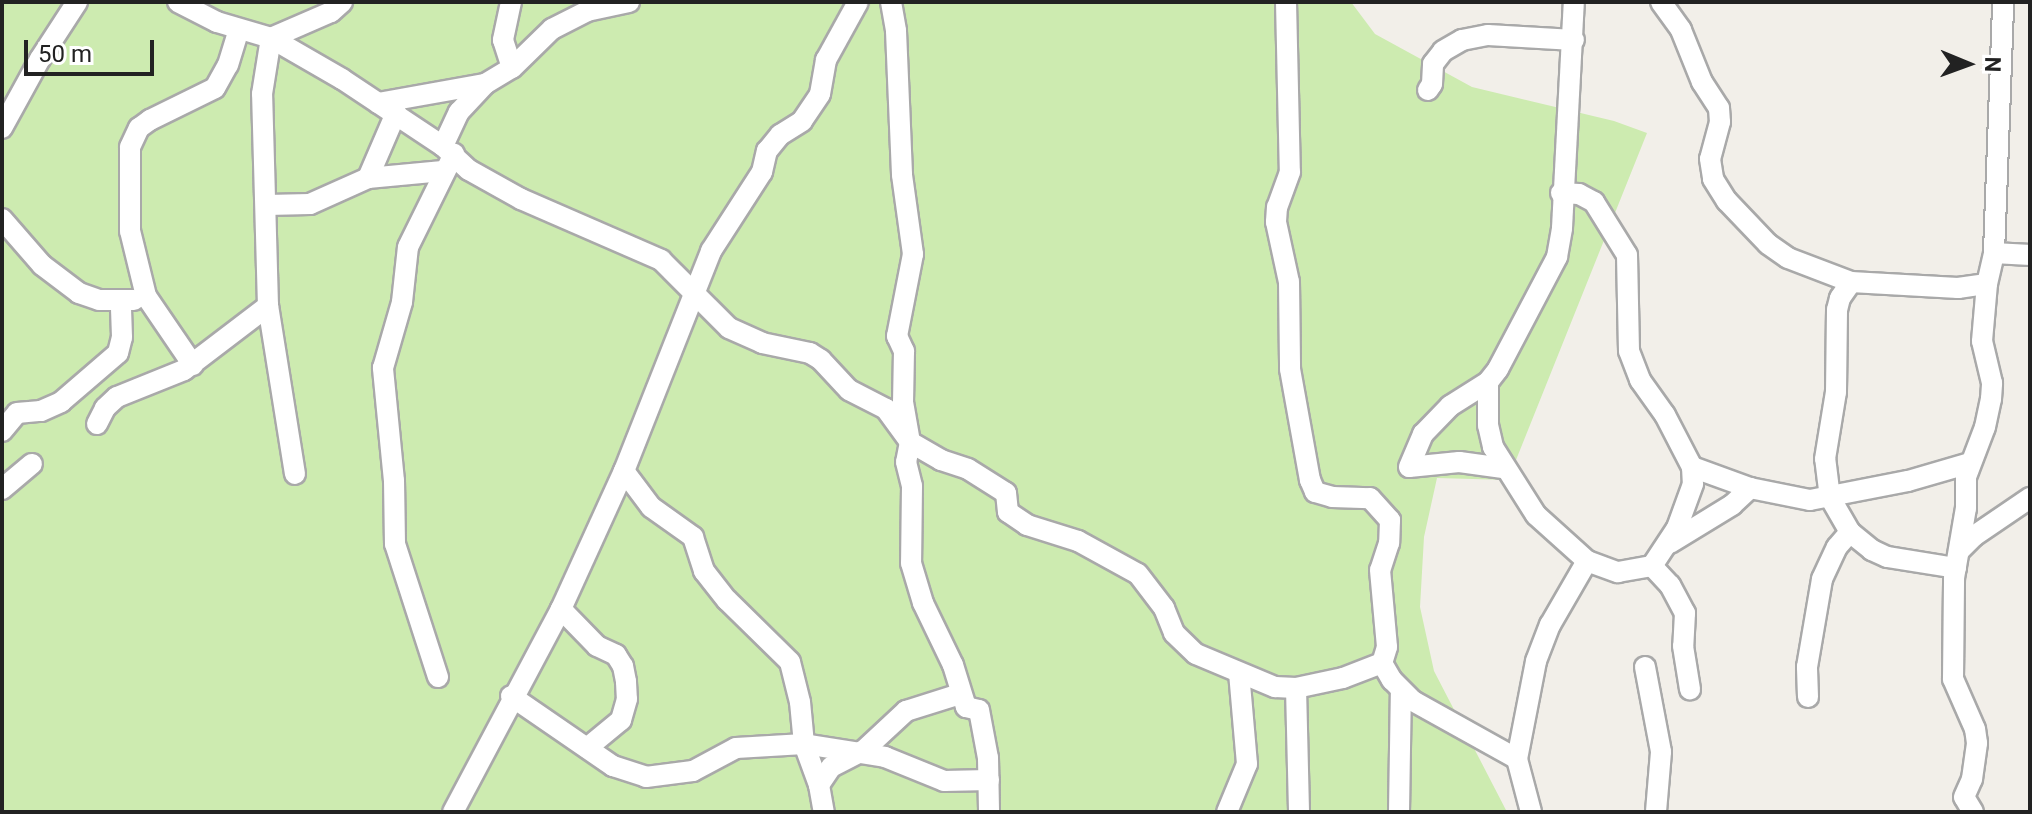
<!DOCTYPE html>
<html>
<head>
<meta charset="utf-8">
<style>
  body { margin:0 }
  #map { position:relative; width:2032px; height:814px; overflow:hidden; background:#f2efe9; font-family:Roboto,sans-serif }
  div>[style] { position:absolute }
  .grass>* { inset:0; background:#cdebb0 }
  .roads { filter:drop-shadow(2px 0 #a9a9a9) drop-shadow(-2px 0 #a9a9a9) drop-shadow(0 2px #a9a9a9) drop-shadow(0 -2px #a9a9a9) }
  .minor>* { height:20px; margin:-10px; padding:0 10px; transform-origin:10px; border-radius:10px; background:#fff }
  span { translate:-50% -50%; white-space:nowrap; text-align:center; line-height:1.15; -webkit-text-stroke:6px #fff; paint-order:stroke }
  .frame { position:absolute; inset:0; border:4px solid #222; pointer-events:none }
  .north { position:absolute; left:1928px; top:24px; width:80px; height:80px; -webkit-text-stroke:6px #fff; paint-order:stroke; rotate:91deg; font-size:22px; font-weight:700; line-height:32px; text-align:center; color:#222 }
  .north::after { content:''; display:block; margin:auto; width:28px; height:36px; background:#222; clip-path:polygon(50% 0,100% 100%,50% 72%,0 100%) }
  .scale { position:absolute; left:24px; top:40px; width:130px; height:36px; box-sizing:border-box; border:4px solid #222; border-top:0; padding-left:10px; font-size:24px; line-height:28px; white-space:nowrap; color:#222; -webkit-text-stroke:6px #fff; paint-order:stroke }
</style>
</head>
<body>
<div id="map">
  <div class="grass">
    <i style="clip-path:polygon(2px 2px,1351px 2px,1375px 34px,1472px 87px,1614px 121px,1647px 133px,1508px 480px,1437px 478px,1424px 537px,1420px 607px,1434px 671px,1507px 812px,2px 812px)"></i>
  </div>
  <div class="roads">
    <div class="minor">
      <i style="left:178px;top:2px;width:44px;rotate:27.1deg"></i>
      <i style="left:217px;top:22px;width:56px;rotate:16.5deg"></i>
      <i style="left:271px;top:38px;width:82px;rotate:30deg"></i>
      <i style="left:342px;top:79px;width:121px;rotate:33.6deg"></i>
      <i style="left:443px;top:146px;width:35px;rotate:43deg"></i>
      <i style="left:469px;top:170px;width:60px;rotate:29.1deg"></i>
      <i style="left:521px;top:199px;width:153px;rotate:23.5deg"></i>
      <i style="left:661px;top:260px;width:96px;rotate:45deg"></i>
      <i style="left:729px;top:328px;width:36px;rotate:24deg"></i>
      <i style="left:762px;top:343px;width:49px;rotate:11.8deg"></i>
      <i style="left:810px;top:353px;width:13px;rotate:32deg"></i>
      <i style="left:821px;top:360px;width:41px;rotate:47deg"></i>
      <i style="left:849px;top:390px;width:42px;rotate:27.2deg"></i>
      <i style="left:886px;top:409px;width:41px;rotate:54deg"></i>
      <i style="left:910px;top:442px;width:36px;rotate:30deg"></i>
      <i style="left:941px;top:460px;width:28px;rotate:18deg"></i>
      <i style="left:968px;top:469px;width:45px;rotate:32.3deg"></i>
      <i style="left:1006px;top:493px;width:19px;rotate:84deg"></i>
      <i style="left:1008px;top:512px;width:23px;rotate:34deg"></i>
      <i style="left:1027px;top:525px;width:53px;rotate:17.4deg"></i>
      <i style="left:1078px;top:541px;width:68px;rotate:28.8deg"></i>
      <i style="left:1138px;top:574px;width:43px;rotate:52.6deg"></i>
      <i style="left:1164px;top:608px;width:27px;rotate:68deg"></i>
      <i style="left:1174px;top:633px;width:30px;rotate:44deg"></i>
      <i style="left:1196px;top:654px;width:86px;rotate:22.7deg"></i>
      <i style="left:1275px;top:687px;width:21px;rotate:3deg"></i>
      <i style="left:1296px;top:688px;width:48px;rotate:-12deg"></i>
      <i style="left:1343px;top:678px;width:42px;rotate:-21deg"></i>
      <i style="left:511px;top:2px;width:39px;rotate:102deg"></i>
      <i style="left:503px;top:40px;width:29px;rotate:72deg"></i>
      <i style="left:891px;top:2px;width:29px;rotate:80deg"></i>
      <i style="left:896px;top:31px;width:144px;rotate:87.6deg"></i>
      <i style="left:902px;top:175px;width:80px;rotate:82.1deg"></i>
      <i style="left:913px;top:254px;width:84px;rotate:101deg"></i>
      <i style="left:897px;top:336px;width:17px;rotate:65deg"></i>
      <i style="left:904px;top:351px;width:51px;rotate:91.1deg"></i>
      <i style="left:903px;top:402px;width:41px;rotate:80.1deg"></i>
      <i style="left:910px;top:442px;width:20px;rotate:101deg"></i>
      <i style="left:906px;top:462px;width:25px;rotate:76deg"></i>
      <i style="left:912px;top:486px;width:77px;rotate:90.7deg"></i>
      <i style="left:911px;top:563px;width:42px;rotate:73.3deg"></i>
      <i style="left:923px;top:603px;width:69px;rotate:64.2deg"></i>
      <i style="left:953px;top:665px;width:44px;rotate:72.8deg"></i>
      <i style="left:966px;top:707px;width:13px;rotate:13deg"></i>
      <i style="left:979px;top:710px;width:49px;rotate:79.4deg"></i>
      <i style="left:988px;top:758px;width:54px;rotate:88.9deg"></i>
      <i style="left:1286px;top:2px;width:170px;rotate:88.7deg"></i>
      <i style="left:1290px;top:172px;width:37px;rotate:110deg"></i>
      <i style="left:1277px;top:207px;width:15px;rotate:94deg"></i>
      <i style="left:1276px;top:222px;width:61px;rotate:77.8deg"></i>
      <i style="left:1289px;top:282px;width:87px;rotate:89.3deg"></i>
      <i style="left:1290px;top:369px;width:113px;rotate:79.8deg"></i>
      <i style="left:1310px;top:480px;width:13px;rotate:67deg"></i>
      <i style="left:1315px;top:492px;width:18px;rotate:16deg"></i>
      <i style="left:1332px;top:497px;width:38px;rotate:2deg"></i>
      <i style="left:1370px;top:498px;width:30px;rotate:48deg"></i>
      <i style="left:1390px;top:520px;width:23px;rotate:92deg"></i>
      <i style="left:1389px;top:543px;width:28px;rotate:108deg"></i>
      <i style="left:1380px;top:570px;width:77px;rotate:84.8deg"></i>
      <i style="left:1387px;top:647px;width:17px;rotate:107deg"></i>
      <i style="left:1382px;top:663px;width:20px;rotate:60deg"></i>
      <i style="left:1392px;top:680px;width:30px;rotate:45deg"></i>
      <i style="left:1413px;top:701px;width:119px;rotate:29.1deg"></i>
      <i style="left:1517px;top:759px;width:55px;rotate:75.2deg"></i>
      <i style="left:1661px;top:2px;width:34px;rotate:54deg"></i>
      <i style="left:1681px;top:30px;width:56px;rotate:68deg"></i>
      <i style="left:1702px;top:82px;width:31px;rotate:57deg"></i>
      <i style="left:1719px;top:108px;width:14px;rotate:86deg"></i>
      <i style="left:1720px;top:122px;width:38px;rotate:105deg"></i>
      <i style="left:1710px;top:159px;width:20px;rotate:81deg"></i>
      <i style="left:1713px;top:179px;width:26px;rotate:58deg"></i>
      <i style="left:1727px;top:201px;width:59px;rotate:46.4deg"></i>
      <i style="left:1768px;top:244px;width:24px;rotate:35deg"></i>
      <i style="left:1788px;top:258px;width:67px;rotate:20.9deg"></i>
      <i style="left:1428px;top:90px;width:7px;rotate:-56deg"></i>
      <i style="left:1432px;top:84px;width:20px;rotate:-87deg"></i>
      <i style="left:1433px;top:64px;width:16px;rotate:-52deg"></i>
      <i style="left:1443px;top:51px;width:22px;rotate:-30deg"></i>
      <i style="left:1462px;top:40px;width:26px;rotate:-11deg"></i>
      <i style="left:1488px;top:35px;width:86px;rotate:3.3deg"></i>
      <i style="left:378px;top:103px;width:109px;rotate:-10.1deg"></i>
      <i style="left:2px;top:128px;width:79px;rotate:-61.2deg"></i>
      <i style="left:40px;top:59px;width:68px;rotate:-57deg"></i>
      <i style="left:443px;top:146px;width:38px;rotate:-65deg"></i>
      <i style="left:459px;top:112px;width:38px;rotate:-47deg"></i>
      <i style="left:485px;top:84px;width:31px;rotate:-31deg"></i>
      <i style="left:512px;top:68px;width:56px;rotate:-44.3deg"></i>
      <i style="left:552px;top:29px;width:39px;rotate:-27deg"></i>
      <i style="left:587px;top:11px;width:43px;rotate:-12.1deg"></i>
      <i style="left:368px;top:178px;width:71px;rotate:-66.7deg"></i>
      <i style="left:1561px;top:193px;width:18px;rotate:3deg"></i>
      <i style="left:1579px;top:194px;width:17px;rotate:28deg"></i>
      <i style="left:1594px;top:202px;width:62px;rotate:58.1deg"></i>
      <i style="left:1627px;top:255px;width:96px;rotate:88.8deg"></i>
      <i style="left:1629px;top:351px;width:31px;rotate:69deg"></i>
      <i style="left:1640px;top:380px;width:43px;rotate:54.5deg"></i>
      <i style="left:1665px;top:415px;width:59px;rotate:62.6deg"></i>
      <i style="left:1692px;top:467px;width:17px;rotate:87deg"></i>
      <i style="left:1693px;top:484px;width:47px;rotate:110deg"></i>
      <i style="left:1677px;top:528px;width:45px;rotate:123.3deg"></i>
      <i style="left:1652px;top:566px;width:26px;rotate:47deg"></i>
      <i style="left:1670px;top:585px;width:32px;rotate:62deg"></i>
      <i style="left:1685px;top:613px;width:33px;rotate:93deg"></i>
      <i style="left:1683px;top:646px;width:44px;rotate:80.8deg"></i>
      <i style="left:267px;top:205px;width:43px;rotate:-1.3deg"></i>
      <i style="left:310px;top:204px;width:64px;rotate:-24.1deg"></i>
      <i style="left:368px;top:178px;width:75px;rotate:-5.3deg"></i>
      <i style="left:2px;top:219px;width:61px;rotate:49deg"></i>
      <i style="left:42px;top:265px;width:46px;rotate:37.1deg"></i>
      <i style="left:79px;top:293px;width:21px;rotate:19deg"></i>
      <i style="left:99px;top:300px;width:35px"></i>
      <i style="left:1994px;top:253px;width:36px;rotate:3deg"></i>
      <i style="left:193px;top:365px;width:83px;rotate:-124.3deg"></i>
      <i style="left:146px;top:296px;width:67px;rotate:-103.8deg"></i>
      <i style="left:130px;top:231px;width:84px;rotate:-90deg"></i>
      <i style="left:130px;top:147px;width:21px;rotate:-65deg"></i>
      <i style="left:139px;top:128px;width:14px;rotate:-36deg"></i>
      <i style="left:150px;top:120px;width:72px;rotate:-26.2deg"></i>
      <i style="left:215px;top:88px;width:26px;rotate:-61deg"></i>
      <i style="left:228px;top:65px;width:37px;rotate:-73deg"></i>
      <i style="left:1488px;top:382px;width:43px;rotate:90deg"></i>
      <i style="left:1488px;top:425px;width:23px;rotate:77deg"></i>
      <i style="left:1493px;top:447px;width:80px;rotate:57.7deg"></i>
      <i style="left:1536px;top:515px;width:69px;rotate:42deg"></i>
      <i style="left:1587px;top:561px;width:33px;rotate:20deg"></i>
      <i style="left:1618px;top:572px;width:35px;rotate:-10deg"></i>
      <i style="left:97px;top:424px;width:18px;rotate:-63deg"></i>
      <i style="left:105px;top:408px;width:16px;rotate:-43deg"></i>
      <i style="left:117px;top:397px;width:72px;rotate:-21.9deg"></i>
      <i style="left:184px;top:370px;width:106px;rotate:-37.3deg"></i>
      <i style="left:2px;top:431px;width:23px;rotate:-50deg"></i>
      <i style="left:17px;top:413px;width:24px;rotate:-5deg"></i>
      <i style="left:41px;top:411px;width:22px;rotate:-24deg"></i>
      <i style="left:61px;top:402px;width:75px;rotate:-40.7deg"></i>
      <i style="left:118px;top:353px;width:16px;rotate:-76deg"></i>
      <i style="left:122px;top:337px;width:37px;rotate:-92deg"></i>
      <i style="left:1692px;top:467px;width:62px;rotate:19.9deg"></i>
      <i style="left:1750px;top:488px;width:61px;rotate:11.3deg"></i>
      <i style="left:1810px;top:500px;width:100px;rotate:-11deg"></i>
      <i style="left:1908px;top:481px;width:65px;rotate:-16.2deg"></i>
      <i style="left:1503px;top:468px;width:44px;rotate:-172.2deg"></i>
      <i style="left:1459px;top:462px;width:50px;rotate:174.3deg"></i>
      <i style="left:1409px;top:467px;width:36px;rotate:-67deg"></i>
      <i style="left:1423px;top:434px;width:39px;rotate:-46deg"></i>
      <i style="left:1450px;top:406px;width:45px;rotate:-32.3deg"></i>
      <i style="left:1488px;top:382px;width:16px;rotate:-52deg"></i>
      <i style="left:1498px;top:369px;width:127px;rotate:-62.2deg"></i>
      <i style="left:1557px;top:257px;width:29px;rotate:-80deg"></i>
      <i style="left:1562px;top:228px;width:226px;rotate:-87deg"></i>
      <i style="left:624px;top:471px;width:45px;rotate:53.1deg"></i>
      <i style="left:651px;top:507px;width:52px;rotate:35.5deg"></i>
      <i style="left:693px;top:537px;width:36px;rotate:72deg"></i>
      <i style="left:704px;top:571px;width:37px;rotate:52deg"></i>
      <i style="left:727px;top:600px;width:88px;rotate:44.5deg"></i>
      <i style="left:790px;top:662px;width:41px;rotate:76deg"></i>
      <i style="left:800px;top:702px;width:42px;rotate:84.6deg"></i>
      <i style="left:804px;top:744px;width:44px;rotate:69.9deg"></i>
      <i style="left:819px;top:785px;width:27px;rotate:80deg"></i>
      <i style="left:295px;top:474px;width:170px;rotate:-99.1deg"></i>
      <i style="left:268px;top:306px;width:212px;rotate:-91.6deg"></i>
      <i style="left:262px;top:94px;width:57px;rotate:-80.9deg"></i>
      <i style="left:271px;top:38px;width:65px;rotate:-23.4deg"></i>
      <i style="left:331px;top:12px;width:15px;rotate:-42deg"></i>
      <i style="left:2px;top:489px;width:39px;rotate:-40deg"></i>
      <i style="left:1670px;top:543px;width:73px;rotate:-31.5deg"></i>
      <i style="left:1732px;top:505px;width:25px;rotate:-43deg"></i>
      <i style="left:1959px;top:551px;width:21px;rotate:-45deg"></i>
      <i style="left:1974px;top:536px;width:68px;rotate:-34.2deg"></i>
      <i style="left:1956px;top:568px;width:70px;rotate:-170.9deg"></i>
      <i style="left:1887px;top:557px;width:17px;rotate:-155deg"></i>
      <i style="left:1872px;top:550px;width:28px;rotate:-141deg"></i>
      <i style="left:1850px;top:532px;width:39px;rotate:-120deg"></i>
      <i style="left:1830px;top:498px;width:39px;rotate:-97deg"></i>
      <i style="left:1825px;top:459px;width:68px;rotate:-80.7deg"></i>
      <i style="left:1836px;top:392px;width:82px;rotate:-89.3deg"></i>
      <i style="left:1837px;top:310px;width:12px;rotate:-76deg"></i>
      <i style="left:1840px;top:298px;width:19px;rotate:-55deg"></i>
      <i style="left:1851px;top:282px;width:107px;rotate:3.2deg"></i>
      <i style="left:1958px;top:288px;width:29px;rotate:-8deg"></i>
      <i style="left:561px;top:609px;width:52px;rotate:45.8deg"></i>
      <i style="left:597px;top:646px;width:21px;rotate:25deg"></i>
      <i style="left:616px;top:655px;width:13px;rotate:58deg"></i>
      <i style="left:623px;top:666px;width:16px;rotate:79deg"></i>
      <i style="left:626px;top:682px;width:17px;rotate:87deg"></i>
      <i style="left:627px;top:699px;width:22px;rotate:106deg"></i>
      <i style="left:621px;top:720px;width:44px;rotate:140.5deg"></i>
      <i style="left:1645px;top:667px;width:86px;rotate:79.3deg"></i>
      <i style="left:1661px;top:752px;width:60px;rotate:94.8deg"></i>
      <i style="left:438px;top:677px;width:140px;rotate:-107.9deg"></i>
      <i style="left:395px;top:544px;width:63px;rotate:-90.9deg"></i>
      <i style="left:394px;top:481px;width:114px;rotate:-95.6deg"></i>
      <i style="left:383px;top:368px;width:69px;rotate:-73.9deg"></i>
      <i style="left:402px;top:302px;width:55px;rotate:-83.8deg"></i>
      <i style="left:408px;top:247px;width:104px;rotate:-63.7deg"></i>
      <i style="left:1296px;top:688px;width:124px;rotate:88.6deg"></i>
      <i style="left:511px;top:696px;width:124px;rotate:34.5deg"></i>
      <i style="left:613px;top:766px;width:35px;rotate:18deg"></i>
      <i style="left:646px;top:777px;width:47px;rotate:-7.3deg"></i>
      <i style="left:693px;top:771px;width:49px;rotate:-28.1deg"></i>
      <i style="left:736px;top:748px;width:68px;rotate:-3.4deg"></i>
      <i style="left:804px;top:744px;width:82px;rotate:9.1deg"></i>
      <i style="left:885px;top:757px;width:64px;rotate:22.1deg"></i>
      <i style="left:944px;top:781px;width:45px;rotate:-1.3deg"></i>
      <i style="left:1808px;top:697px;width:30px;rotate:-92deg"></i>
      <i style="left:1807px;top:667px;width:89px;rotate:-80.3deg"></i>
      <i style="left:1822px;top:579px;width:35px;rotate:-65deg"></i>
      <i style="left:1837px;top:547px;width:20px;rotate:-49deg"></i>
      <i style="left:1517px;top:759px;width:100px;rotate:-79deg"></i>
      <i style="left:1536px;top:661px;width:39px;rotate:-69deg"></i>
      <i style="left:1550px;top:625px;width:74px;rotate:-60deg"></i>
      <i style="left:819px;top:785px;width:22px;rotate:-56deg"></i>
      <i style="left:831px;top:767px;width:36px;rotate:-27deg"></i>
      <i style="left:863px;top:751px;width:59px;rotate:-42.9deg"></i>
      <i style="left:906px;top:711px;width:57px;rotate:-17.5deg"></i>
      <i style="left:453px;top:812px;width:230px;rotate:-62deg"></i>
      <i style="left:561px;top:609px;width:152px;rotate:-65.5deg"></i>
      <i style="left:624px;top:471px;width:237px;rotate:-68.4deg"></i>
      <i style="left:711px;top:251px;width:94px;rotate:-57.2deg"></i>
      <i style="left:762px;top:172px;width:22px;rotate:-77deg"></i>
      <i style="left:767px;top:151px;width:21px;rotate:-51deg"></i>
      <i style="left:780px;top:135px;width:26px;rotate:-32deg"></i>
      <i style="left:802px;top:121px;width:32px;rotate:-56deg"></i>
      <i style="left:820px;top:94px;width:35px;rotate:-80deg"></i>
      <i style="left:826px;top:60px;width:66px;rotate:-61.1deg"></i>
      <i style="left:1227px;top:812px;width:52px;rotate:-67.4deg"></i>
      <i style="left:1247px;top:764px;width:91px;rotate:-95deg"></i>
      <i style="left:1399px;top:812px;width:121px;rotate:-89.1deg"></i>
      <i style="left:1973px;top:812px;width:17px;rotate:-121deg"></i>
      <i style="left:1964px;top:797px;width:20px;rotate:-66deg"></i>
      <i style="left:1972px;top:779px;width:36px;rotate:-82deg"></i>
      <i style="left:1977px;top:743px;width:14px;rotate:-98deg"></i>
      <i style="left:1975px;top:729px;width:55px;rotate:-113.7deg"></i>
      <i style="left:1953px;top:679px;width:101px;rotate:-89.4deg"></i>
      <i style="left:1954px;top:578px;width:71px;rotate:-80.3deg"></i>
      <i style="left:1966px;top:508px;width:31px;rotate:-90deg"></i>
      <i style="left:1966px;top:477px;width:53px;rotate:-69.2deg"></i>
      <i style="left:1985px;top:427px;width:29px;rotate:-78deg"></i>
      <i style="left:1991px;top:399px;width:16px;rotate:-86deg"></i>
      <i style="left:1992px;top:383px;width:43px;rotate:-103.4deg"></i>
      <i style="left:1982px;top:341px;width:57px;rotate:-85deg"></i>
      <i style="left:1987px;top:284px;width:32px;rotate:-77deg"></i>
      <i style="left:1994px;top:253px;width:251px;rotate:-87.9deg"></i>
    </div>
  </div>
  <div class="frame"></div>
  <div class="north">N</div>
  <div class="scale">50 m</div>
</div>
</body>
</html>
